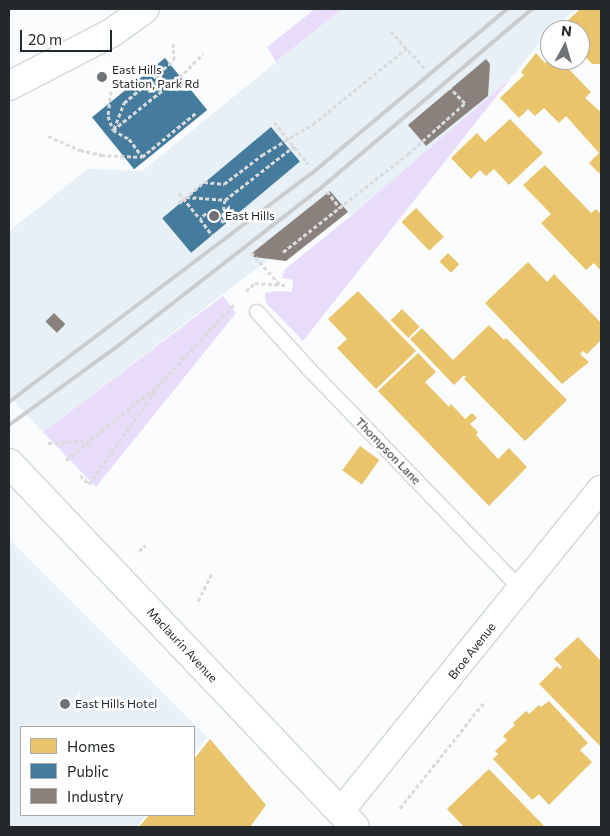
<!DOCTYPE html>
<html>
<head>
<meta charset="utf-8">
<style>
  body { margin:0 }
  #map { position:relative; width:610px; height:836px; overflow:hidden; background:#fafcfd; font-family:Commissioner,sans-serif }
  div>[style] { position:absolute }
  .built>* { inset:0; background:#e7f0f6 }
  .green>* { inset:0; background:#e9dcfa }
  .homes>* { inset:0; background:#e9c46a; transform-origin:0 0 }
  .public>* { inset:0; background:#457b9d; transform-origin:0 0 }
  .industry>* { inset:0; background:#8a817c; transform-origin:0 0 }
  .path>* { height:3px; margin-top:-1.5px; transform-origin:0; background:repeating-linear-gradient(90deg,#dadada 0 4px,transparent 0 6.5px) }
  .roads { filter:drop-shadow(1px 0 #d3d7da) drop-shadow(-1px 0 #d3d7da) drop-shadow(0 1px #d3d7da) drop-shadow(0 -1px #d3d7da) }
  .lane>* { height:14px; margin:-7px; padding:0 7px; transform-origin:7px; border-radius:7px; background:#feffff }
  .street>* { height:26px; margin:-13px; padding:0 13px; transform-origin:13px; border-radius:13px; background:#feffff }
  .secondary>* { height:28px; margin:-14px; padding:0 14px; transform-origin:14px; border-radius:14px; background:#feffff }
  .rail>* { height:4px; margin:-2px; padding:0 2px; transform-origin:2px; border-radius:2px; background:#cbcccd }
  .dots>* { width:14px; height:14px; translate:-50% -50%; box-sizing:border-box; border:2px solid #fff; border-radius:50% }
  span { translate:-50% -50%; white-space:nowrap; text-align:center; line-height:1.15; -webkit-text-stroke:5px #fff; paint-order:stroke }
  .poi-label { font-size:12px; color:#22282c }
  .left { translate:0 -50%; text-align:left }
  .street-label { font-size:12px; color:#22282c }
  .frame { position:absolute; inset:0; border:10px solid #22282c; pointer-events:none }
  .legend { position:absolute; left:20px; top:726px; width:175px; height:90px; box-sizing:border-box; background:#fff; border:1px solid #a7a9ab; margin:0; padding:6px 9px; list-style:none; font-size:15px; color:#22282c }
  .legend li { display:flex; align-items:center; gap:10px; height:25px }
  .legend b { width:25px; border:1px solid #a7a9ab }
  .north { position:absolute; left:540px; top:20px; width:50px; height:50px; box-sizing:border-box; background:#fff; border:1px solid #a7a9ab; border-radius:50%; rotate:6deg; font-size:14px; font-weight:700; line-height:20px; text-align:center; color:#22282c }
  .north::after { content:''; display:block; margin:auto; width:18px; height:22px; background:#6e7275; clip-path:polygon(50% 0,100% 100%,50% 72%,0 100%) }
  .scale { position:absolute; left:20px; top:30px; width:92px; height:22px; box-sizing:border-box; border:2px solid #22282c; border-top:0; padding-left:6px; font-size:15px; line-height:18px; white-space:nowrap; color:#22282c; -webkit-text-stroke:4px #fff; paint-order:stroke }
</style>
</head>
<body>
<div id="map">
  <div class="built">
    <i style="clip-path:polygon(342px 9px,576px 9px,550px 30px,511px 78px,351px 216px,348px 212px,286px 261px,269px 259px,43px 432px,9px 396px,9px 231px,88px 169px,142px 171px)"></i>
    <i style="clip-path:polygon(9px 539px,207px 737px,194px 754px,194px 727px,21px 727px,21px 815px,146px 815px,137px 827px,9px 827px)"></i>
  </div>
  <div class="green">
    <i style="clip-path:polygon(315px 9px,342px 9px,276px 62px,267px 47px)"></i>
    <i style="clip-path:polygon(511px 78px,303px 341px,266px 303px,265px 293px,276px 291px,292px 292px,293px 280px,282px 278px,284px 270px,351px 216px)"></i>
    <i style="clip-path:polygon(223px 296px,236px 313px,96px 487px,43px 432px)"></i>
  </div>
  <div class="homes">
    <i style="clip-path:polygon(580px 9px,601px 9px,601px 64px,592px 64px,580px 51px,580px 30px,558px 30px)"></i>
    <i style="clip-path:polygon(536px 53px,545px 63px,550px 58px,550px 60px,560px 60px,591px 92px,585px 98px,601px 112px,601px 175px,589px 163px,599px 153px,566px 116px,559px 123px,544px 108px,535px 116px,528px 109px,519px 118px,500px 98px,524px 75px,521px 72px)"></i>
    <i style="clip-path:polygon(510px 119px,543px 153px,509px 185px,494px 169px,486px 176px,480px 170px,471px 179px,451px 158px,477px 133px,485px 142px)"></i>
    <i style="clip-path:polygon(545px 165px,591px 213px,596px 209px,601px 214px,601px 271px,594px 263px,586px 270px,541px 223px,551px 214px,523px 185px)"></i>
    <i style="left:416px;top:208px;width:40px;height:20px;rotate:46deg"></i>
    <i style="left:448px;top:253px;width:16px;height:12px;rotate:45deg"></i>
    <i style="clip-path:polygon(528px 262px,547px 282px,554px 274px,601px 323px,601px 340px,587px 354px,583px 351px,580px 354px,589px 362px,562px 384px,485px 303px)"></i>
    <i style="clip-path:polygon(358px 291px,416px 351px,376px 389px,337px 348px,347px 339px,328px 319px)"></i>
    <i style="left:402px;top:309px;width:25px;height:16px;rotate:45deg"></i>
    <i style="clip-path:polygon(489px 325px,504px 340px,506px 338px,567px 400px,525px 441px,464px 379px,466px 377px,464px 375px,454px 385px,410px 339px,422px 328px,453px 360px)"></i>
    <i style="clip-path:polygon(418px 353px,436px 372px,425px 382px,449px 407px,451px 404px,465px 419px,472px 413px,477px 418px,470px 424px,478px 432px,476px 435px,498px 459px,509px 448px,527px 467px,489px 506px,378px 391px)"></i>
    <i style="left:360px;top:446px;width:24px;height:30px;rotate:36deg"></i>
    <i style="clip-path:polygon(578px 637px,601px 661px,601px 747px,539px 684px,557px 666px,560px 669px,562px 667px,554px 659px)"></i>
    <i style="clip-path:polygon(549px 701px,588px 743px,580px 750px,592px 762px,549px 805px,539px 794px,532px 800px,493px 759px,498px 754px,495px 751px,507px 740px,503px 736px,515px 725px,513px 723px,526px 711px,529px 714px,539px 705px,541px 707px)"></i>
    <i style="clip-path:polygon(210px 739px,266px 805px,250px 827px,139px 827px,149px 815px,194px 815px,194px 759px)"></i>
    <i style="clip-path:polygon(489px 769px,545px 827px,464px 827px,447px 809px)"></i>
  </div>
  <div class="public">
    <i style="left:165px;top:58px;width:67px;height:94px;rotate:51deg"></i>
    <i style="left:271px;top:127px;width:45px;height:142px;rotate:50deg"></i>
  </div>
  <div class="industry">
    <i style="clip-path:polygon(486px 59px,490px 64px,488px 96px,426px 146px,408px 125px)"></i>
    <i style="clip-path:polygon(330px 191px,348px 212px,286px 261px,254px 257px,251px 254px)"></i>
    <i style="left:54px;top:313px;width:16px;height:12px;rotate:45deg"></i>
  </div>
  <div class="path">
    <i style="left:391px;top:31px;width:50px;rotate:48.3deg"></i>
    <i style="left:111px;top:91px;width:25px;rotate:97deg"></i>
    <i style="left:108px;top:116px;width:15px;rotate:70deg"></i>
    <i style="left:113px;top:130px;width:18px;rotate:29deg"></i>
    <i style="left:129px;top:139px;width:21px;rotate:53deg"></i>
    <i style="left:274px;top:122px;width:54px;rotate:51deg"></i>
    <i style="left:114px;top:129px;width:28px;rotate:-69deg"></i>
    <i style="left:124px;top:103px;width:66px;rotate:-40.7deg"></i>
    <i style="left:174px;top:60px;width:17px;rotate:-93deg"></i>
    <i style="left:113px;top:130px;width:91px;rotate:-38.8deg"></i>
    <i style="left:184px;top:73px;width:27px;rotate:-45deg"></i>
    <i style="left:48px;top:136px;width:35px;rotate:24deg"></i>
    <i style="left:80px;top:150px;width:22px;rotate:13deg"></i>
    <i style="left:101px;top:155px;width:41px;rotate:2.8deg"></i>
    <i style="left:142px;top:157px;width:71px;rotate:-39.3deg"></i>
    <i style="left:327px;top:191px;width:21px;rotate:53deg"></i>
    <i style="left:179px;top:193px;width:33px;rotate:51deg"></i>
    <i style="left:186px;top:197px;width:39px;rotate:4deg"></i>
    <i style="left:179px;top:203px;width:33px;rotate:-40deg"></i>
    <i style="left:204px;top:182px;width:20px;rotate:6deg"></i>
    <i style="left:224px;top:184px;width:48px;rotate:-37.3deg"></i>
    <i style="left:262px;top:155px;width:60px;rotate:-31.3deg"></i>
    <i style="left:313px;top:124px;width:121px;rotate:-39deg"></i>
    <i style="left:206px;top:213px;width:8px;rotate:135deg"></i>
    <i style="left:200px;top:219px;width:21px;rotate:53deg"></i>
    <i style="left:222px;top:223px;width:23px;rotate:-83deg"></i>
    <i style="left:225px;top:200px;width:88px;rotate:-38deg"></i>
    <i style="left:251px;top:252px;width:43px;rotate:48.8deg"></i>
    <i style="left:283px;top:252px;width:159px;rotate:-38.1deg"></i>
    <i style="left:408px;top:154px;width:76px;rotate:-41.8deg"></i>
    <i style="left:465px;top:103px;width:21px;rotate:-135deg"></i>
    <i style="left:246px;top:291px;width:12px;rotate:-42deg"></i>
    <i style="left:255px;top:283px;width:32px;rotate:4deg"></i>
    <i style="left:48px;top:443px;width:41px;rotate:-2.8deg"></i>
    <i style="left:66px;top:460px;width:121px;rotate:-39deg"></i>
    <i style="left:160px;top:384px;width:110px;rotate:-47.2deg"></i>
    <i style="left:80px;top:475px;width:13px;rotate:45deg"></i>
    <i style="left:89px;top:484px;width:119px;rotate:-54.6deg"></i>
    <i style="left:139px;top:551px;width:9px;rotate:-41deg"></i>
    <i style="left:198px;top:601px;width:30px;rotate:-63deg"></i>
    <i style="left:400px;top:808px;width:137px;rotate:-51.5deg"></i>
  </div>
  <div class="roads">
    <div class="lane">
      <i style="left:257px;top:312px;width:79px;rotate:47.6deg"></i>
      <i style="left:310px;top:370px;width:304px;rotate:46.1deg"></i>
    </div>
    <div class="street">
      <i style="left:340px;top:812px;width:415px;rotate:-51.1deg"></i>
    </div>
    <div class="secondary">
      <i style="left:9px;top:86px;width:117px;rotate:-27.4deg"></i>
      <i style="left:113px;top:32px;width:39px;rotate:-36deg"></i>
      <i style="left:9px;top:463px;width:502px;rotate:46.45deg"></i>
    </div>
  </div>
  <div class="rail">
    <i style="left:9px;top:402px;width:378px;rotate:-37.1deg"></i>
    <i style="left:311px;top:174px;width:256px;rotate:-40.1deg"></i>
    <i style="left:9px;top:425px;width:136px;rotate:-36deg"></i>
    <i style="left:119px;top:345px;width:257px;rotate:-37.9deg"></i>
    <i style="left:322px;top:187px;width:275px;rotate:-40.3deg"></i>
  </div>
  <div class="dots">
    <i style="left:102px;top:77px;background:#6e7275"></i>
    <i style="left:214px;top:216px;background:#6e7275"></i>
    <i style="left:65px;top:704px;background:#6e7275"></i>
  </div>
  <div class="poi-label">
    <span class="left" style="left:112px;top:77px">East Hills<br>Station, Park Rd</span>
    <span class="left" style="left:225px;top:216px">East Hills</span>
    <span class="left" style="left:75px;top:704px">East Hills Hotel</span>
  </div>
  <div class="street-label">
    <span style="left:388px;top:451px;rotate:46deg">Thompson Lane</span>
    <span style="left:182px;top:645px;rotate:47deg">Maclaurin Avenue</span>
    <span style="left:472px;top:651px;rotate:-52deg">Broe Avenue</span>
  </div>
  <div class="frame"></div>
  <ul class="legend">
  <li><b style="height:14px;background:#e9c46a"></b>Homes</li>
  <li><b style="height:14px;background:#457b9d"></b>Public</li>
  <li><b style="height:14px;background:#8a817c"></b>Industry</li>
  </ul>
  <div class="north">N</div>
  <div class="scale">20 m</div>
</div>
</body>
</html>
